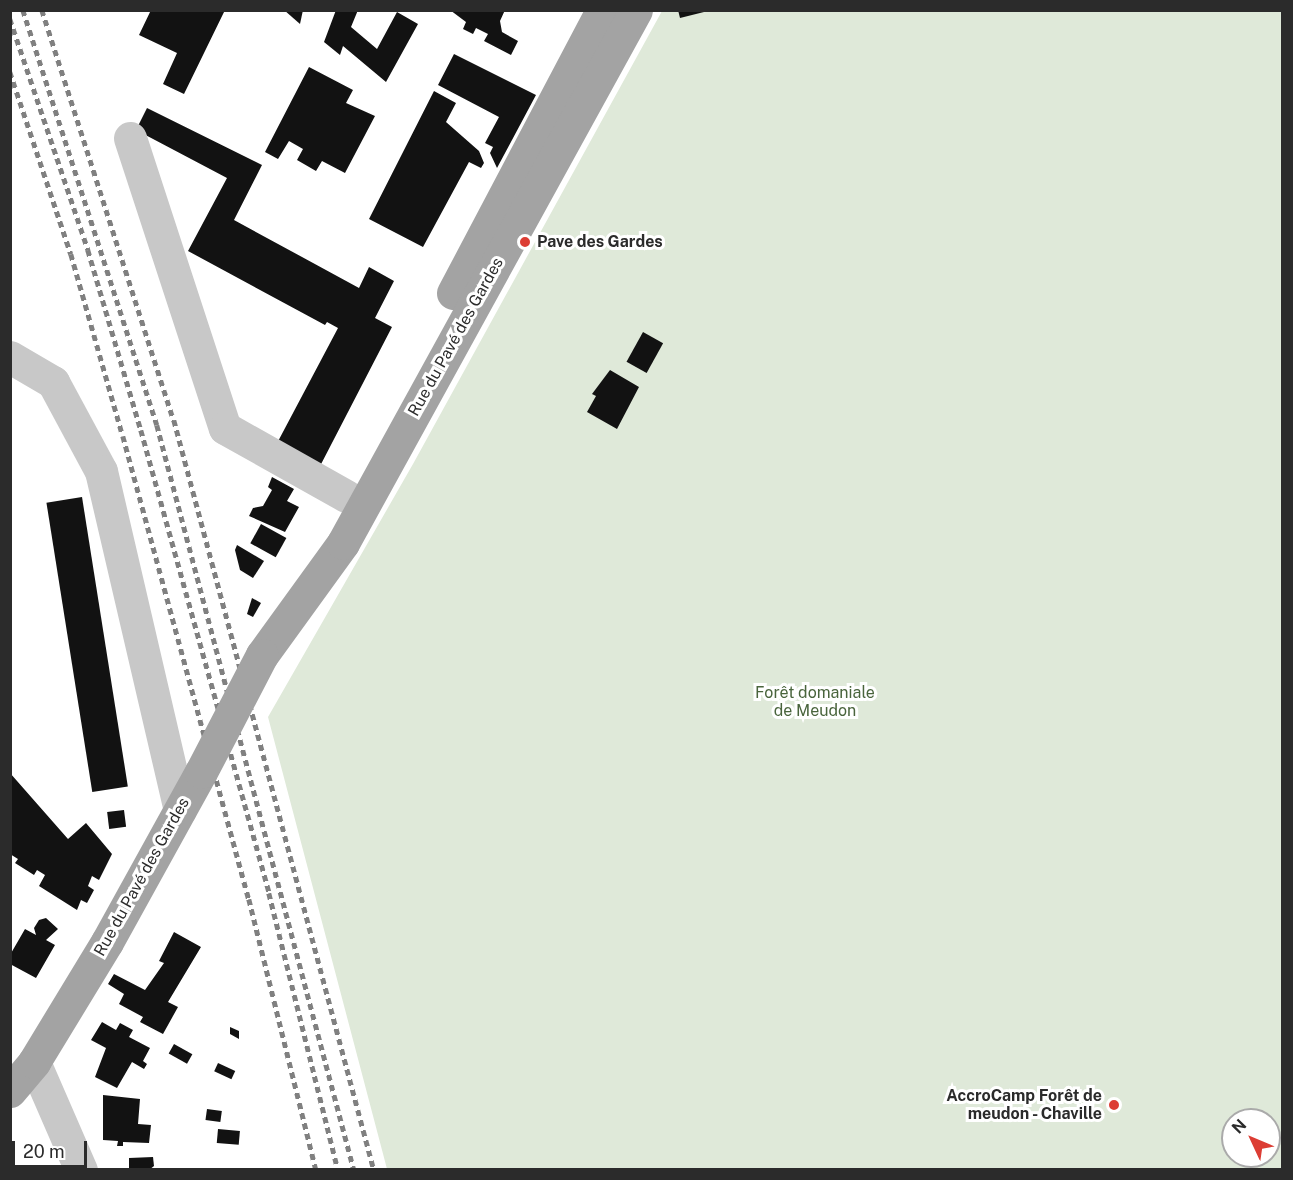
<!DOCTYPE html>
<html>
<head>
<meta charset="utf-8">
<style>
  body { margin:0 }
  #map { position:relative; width:1293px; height:1180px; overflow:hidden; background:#fff; font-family:"Public Sans",sans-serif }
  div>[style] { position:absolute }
  .green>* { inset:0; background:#dfe9d9 }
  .building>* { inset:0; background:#121212; transform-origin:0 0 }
  .minor>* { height:33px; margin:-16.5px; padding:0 16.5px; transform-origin:16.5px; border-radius:16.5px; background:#c8c8c8 }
  .major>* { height:33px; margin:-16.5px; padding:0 16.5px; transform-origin:16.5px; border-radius:16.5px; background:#a3a3a3 }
  .rail>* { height:4.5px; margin-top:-2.25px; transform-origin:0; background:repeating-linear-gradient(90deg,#808080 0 6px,transparent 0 10.5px) }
  .major-bridge>* { height:33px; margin:-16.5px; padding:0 16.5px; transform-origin:16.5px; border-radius:16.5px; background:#a3a3a3 }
  .dots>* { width:16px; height:16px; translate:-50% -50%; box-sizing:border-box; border:3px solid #fff; border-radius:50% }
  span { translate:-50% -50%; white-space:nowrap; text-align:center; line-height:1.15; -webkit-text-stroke:6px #fff; paint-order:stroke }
  .poi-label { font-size:16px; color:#2b2b2b; font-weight:700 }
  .left { translate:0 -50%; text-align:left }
  .right { translate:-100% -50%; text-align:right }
  .street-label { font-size:16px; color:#2b2b2b }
  .park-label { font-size:16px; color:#49643c }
  .frame { position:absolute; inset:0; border:12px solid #2b2b2b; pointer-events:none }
  .north { position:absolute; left:1221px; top:1108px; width:60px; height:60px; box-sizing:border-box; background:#fff; border:2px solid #aaa; border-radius:50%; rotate:314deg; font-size:16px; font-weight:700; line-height:24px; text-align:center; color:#2b2b2b }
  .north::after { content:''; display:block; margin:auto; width:21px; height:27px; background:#dc3d34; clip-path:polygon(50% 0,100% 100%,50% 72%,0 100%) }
  .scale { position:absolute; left:12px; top:1141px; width:75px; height:27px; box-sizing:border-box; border:3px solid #2b2b2b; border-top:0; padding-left:8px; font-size:18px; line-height:21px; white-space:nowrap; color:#2b2b2b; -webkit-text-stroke:4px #fff; paint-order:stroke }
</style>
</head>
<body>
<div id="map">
  <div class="green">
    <i style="clip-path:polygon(evenodd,662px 11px,1282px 11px,1282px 1169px,387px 1169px,268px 717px,413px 464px,662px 11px,1233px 1120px,1269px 1120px,1269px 1156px,1233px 1156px,1233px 1120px)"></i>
  </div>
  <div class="building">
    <i style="clip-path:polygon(151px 10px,225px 10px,184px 94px,163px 84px,177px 53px,139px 35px)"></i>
    <i style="clip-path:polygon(284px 10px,303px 10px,300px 24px)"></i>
    <i style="clip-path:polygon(336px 10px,358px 10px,351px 27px,377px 49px,397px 12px,418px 24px,386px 82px,343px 46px,340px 55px,324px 42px)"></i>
    <i style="clip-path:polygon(450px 10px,505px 10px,500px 21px,502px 32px,518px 41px,511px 55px,484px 41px,488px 34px,476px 28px,473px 34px,463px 29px,466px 22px)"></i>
    <i style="clip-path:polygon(678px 10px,708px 10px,708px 11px,680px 18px)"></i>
    <i style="clip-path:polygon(454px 54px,536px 95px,497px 168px,490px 153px,493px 147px,485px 143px,499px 117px,438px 85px)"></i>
    <i style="clip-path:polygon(309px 67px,353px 90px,346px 103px,375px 116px,345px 173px,322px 161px,316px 171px,297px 160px,303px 149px,289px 141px,278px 159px,265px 152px)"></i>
    <i style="clip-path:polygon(434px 91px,456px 103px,446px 122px,479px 151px,484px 163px,481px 168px,469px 162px,423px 247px,369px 219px)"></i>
    <i style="clip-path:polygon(147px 108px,262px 165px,234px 220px,359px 288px,369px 267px,394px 281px,375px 318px,392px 327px,318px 470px,275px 447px,338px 328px,327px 322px,325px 325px,188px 251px,227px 178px,136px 130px)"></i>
    <i style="left:643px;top:332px;width:23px;height:34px;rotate:29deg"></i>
    <i style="clip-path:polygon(610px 370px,639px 387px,617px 429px,587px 412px,596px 396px,592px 394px)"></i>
    <i style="clip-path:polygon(272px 477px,294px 489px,287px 501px,299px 507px,285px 532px,249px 516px,253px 508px,263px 506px,272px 490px,268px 487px)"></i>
    <i style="left:82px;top:497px;width:293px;height:36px;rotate:81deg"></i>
    <i style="left:261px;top:524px;width:29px;height:22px;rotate:29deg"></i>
    <i style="clip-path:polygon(237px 545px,264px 561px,253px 578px,240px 570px,235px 550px)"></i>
    <i style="clip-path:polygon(252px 598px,261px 603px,253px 617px,247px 614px)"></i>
    <i style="clip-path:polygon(10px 773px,68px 839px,86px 823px,112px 854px,99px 880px,92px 876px,88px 886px,94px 890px,87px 903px,81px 900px,77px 910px,39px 886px,45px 875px,37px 870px,34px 875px,15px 863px,18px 859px,10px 854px)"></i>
    <i style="left:124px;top:810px;width:17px;height:17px;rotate:83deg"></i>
    <i style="clip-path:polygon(46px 918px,58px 929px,46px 940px,55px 945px,36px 978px,10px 964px,10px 955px,25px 929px,36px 935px,34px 928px,39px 920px)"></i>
    <i style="clip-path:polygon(174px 932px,201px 947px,168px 1002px,178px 1007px,163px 1034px,140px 1022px,143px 1017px,119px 1004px,124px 994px,108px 984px,114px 974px,145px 990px,164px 963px,159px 961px)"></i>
    <i style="clip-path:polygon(102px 1022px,116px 1030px,120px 1023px,133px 1030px,129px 1037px,150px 1048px,143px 1061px,147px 1064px,144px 1069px,132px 1062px,117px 1088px,95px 1077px,106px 1048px,91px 1040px)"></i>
    <i style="clip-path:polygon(230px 1027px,239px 1031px,239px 1039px,230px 1034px)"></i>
    <i style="left:174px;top:1044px;width:21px;height:11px;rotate:29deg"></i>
    <i style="left:218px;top:1063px;width:19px;height:9px;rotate:25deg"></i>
    <i style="clip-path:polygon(103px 1095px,140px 1099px,138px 1124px,151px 1125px,149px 1143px,123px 1142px,123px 1146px,117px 1146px,118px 1141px,103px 1140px)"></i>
    <i style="left:207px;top:1109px;width:15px;height:11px;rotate:8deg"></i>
    <i style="left:218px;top:1129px;width:22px;height:14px;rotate:5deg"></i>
    <i style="clip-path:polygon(153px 1157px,154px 1166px,149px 1170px,129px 1170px,129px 1158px)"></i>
  </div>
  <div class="minor">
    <i style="left:130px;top:138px;width:305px;rotate:71.9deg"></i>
    <i style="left:225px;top:428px;width:139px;rotate:29.3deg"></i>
    <i style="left:10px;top:357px;width:50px;rotate:30.2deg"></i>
    <i style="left:53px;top:382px;width:101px;rotate:61.7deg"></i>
    <i style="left:101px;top:471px;width:348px;rotate:76.9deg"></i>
    <i style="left:34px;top:1062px;width:118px;rotate:66.5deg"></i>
  </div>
  <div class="major">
    <i style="left:453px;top:293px;width:320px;rotate:-62.2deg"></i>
    <i style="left:262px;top:655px;width:138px;rotate:-54.1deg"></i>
    <i style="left:343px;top:543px;width:608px;rotate:-61.2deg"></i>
    <i style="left:10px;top:1091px;width:38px;rotate:-50deg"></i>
    <i style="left:34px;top:1062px;width:140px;rotate:-58.7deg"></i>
    <i style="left:107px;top:942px;width:194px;rotate:-61.1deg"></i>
  </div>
  <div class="rail">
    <i style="left:23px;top:10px;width:436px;rotate:72.1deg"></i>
    <i style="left:157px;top:425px;width:771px;rotate:75.19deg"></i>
    <i style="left:42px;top:10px;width:431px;rotate:72.2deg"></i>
    <i style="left:174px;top:420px;width:776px;rotate:75.07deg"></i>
    <i style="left:10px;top:19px;width:244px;rotate:71.3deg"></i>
    <i style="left:88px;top:250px;width:188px;rotate:73.6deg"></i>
    <i style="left:141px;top:430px;width:480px;rotate:74.5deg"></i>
    <i style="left:269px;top:893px;width:285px;rotate:76deg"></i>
    <i style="left:10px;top:72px;width:192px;rotate:71.5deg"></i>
    <i style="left:71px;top:254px;width:189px;rotate:74.1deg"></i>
    <i style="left:123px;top:436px;width:480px;rotate:74.8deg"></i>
    <i style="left:249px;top:899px;width:279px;rotate:76.1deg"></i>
  </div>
  <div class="major-bridge">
    <i style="left:201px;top:772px;width:132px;rotate:-62.5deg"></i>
  </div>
  <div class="dots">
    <i style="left:525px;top:242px;background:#dc3d34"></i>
    <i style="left:1114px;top:1105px;background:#dc3d34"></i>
  </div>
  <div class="poi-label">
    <span class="left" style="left:537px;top:242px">Pave des Gardes</span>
    <span class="right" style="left:1102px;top:1105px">AccroCamp Forêt de<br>meudon - Chaville</span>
  </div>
  <div class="street-label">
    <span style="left:456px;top:337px;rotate:-61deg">Rue du Pavé des Gardes</span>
    <span style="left:142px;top:877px;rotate:-61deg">Rue du Pavé des Gardes</span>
  </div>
  <div class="park-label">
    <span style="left:815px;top:702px">Forêt domaniale<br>de Meudon</span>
  </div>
  <div class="frame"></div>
  <div class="north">N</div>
  <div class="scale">20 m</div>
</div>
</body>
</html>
